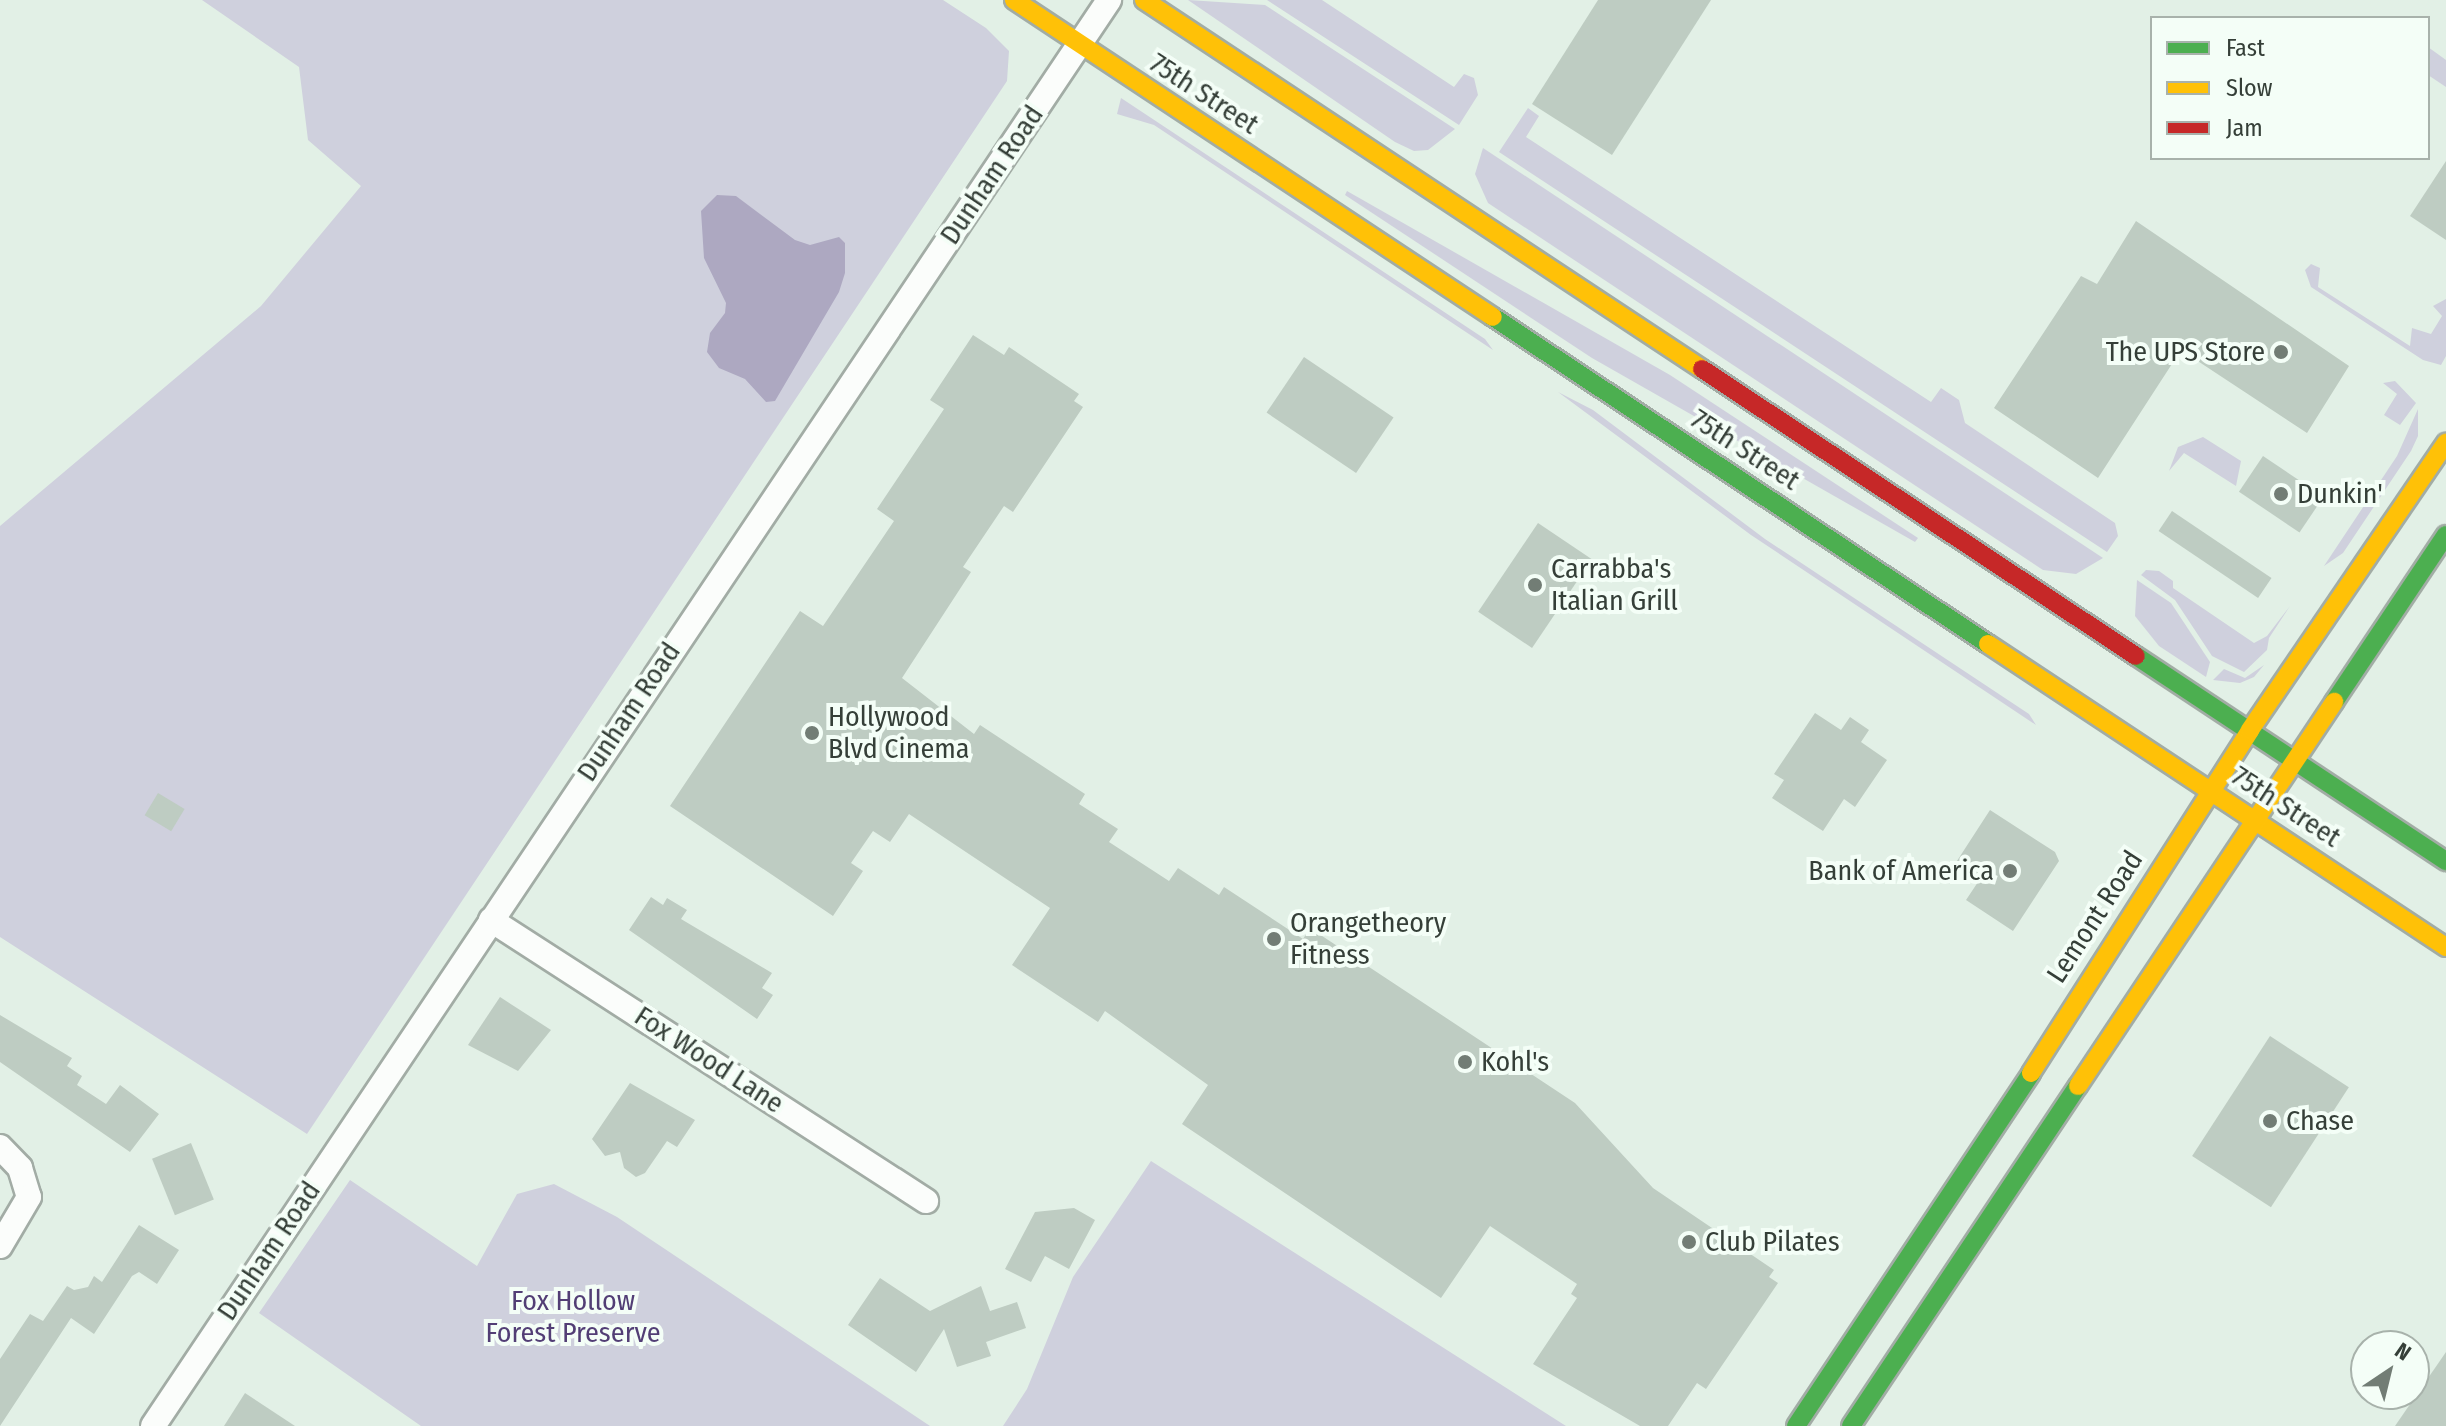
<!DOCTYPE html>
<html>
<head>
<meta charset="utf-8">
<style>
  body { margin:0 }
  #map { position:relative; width:2446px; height:1426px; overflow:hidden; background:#e2f0e6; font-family:"Fira Sans Condensed",sans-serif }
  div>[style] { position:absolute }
  .green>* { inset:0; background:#cfd0dd }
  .water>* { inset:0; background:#ada8c1 }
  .building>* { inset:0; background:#beccc2; transform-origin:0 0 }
  .roads { filter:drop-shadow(2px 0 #a2aca5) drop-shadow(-2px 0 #a2aca5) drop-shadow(0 2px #a2aca5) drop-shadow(0 -2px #a2aca5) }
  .street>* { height:24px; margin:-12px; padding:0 12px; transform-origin:12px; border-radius:12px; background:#fbfdfb }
  .fast>* { height:18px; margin:-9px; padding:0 9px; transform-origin:9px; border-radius:9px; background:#4caf50 }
  .slow>* { height:18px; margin:-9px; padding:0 9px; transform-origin:9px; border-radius:9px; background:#ffc107 }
  .jam>* { height:18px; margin:-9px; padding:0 9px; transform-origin:9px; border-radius:9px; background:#c62828 }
  .dots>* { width:22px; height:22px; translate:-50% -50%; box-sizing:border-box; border:4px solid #f4fef7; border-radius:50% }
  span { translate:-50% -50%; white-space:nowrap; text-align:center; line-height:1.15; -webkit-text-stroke:8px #f4fef7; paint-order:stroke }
  .street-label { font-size:28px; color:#353f38 }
  .poi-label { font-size:28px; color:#353f38 }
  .right { translate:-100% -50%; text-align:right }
  .left { translate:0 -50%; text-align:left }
  .park-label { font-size:28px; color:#523e75 }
  .legend { position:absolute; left:2150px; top:16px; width:280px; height:144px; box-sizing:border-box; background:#f4fef7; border:2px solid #a8b2ab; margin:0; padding:10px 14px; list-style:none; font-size:24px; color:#353f38 }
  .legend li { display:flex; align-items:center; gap:16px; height:40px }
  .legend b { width:40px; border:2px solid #a8b2ab }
  .north { position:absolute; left:2350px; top:1330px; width:80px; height:80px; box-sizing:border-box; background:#f4fef7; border:2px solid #a8b2ab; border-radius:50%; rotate:35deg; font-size:22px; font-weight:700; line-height:32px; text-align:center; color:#353f38 }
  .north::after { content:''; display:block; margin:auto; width:28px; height:36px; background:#727d75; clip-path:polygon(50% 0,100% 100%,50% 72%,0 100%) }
</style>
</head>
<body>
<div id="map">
  <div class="green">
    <i style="clip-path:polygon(202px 0,943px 0,986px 28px,1009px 51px,1007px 81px,307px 1134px,0 937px,0 526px,261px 306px,361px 186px,308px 140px,299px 67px)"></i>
    <i style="clip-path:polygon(1188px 0,1265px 5px,1455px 129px,1428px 150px,1414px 151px,1395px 142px)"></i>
    <i style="clip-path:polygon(1267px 0,1322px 0,1454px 87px,1464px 74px,1474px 78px,1478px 95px,1459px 125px)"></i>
    <i style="clip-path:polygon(2428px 47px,2446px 60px,2446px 87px,2428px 75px)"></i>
    <i style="clip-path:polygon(1121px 98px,1485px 339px,1493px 350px,1154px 125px,1117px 114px)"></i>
    <i style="clip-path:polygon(1528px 108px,1539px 116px,1526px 137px,1931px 402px,1941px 388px,1959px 400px,1965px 423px,2115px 523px,2118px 536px,2107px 552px,1499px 152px)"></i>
    <i style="clip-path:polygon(1483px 148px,2103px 558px,2076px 574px,2043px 570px,1488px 203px,1475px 174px)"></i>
    <i style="clip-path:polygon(1347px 191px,1670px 375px,1918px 538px,1915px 542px,1592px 358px,1345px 195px)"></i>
    <i style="clip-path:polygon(2311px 264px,2320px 268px,2318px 287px,2410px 346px,2412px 328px,2431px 334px,2442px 316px,2433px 306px,2446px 299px,2446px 356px,2441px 365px,2423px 360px,2311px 287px,2305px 270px)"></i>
    <i style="clip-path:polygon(2395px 381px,2416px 403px,2400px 425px,2384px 415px,2397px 394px,2383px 383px)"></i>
    <i style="clip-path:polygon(1558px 392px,1593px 410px,1765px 539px,2029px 714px,2036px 725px,1751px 535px)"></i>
    <i style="clip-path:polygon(2418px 409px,2418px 436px,2411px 451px,2343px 553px,2324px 566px,2397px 456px)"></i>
    <i style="clip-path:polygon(2203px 437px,2241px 461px,2236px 486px,2184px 453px,2169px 471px,2178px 447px)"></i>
    <i style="clip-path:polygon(2146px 570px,2159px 571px,2173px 581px,2173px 588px,2254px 643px,2267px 636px,2290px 606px,2269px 638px,2267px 650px,2244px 672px,2212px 656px,2175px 600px,2141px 575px)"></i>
    <i style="clip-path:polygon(2137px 580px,2171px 603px,2210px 662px,2206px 677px,2159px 646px,2135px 616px)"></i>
    <i style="clip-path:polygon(2264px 665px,2254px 677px,2240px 683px,2213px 680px,2224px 669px,2245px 678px)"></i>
    <i style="clip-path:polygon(1151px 1161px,1566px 1426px,1003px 1426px,1027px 1389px,1073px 1277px)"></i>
    <i style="clip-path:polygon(350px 1180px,477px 1266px,517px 1194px,554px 1184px,617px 1217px,930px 1426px,421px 1426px,259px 1313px)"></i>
  </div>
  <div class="water">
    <i style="clip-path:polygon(717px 195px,736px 196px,795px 240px,810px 245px,839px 237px,845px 243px,845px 273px,839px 292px,775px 401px,766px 402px,745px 379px,719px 368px,707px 352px,710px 333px,725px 313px,726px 303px,704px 258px,701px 211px)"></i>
  </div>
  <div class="building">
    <i style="clip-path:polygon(1598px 0,1711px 0,1612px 155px,1532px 104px)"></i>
    <i style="clip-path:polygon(2446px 161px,2446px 240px,2410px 216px)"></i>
    <i style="clip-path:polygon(2136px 221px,2349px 366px,2307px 433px,2181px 350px,2098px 478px,1994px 408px,2081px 276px,2097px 284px)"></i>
    <i style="clip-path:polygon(973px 335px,1004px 355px,1009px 347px,1079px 394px,1074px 401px,1083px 407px,1013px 512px,1004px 506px,963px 567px,971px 572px,902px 678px,974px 734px,980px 725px,1085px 794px,1079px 804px,1118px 829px,1109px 842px,1169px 881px,1178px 868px,1219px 895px,1224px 887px,1303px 939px,1310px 928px,1575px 1103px,1653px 1188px,1774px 1270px,1769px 1277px,1778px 1283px,1706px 1389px,1697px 1383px,1668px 1426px,1640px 1426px,1533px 1364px,1577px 1298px,1571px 1294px,1577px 1284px,1490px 1226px,1441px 1298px,1182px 1124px,1208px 1085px,1105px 1011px,1098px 1022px,1012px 965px,1050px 908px,909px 814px,890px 842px,873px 831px,851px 863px,863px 871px,833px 916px,670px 806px,800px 611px,823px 626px,894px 521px,877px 509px,944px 409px,930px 400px)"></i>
    <i style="left:1304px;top:357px;width:108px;height:67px;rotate:34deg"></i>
    <i style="left:2263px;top:456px;width:73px;height:43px;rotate:34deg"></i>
    <i style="left:2172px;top:511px;width:120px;height:24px;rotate:34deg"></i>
    <i style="left:1538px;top:523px;width:65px;height:107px;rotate:34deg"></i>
    <i style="clip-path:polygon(1815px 713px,1841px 730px,1850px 717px,1869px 730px,1861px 742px,1887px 760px,1855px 807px,1844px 799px,1823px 831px,1772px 798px,1784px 780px,1774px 774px)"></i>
    <i style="left:158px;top:793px;width:31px;height:26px;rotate:31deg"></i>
    <i style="clip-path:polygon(1990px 810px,2055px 852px,2059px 861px,2013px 931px,1966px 900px,1980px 879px,1955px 864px)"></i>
    <i style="clip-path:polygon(651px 897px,663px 905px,667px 898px,687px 910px,681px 919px,772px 973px,762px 988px,773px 995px,757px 1019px,629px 930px)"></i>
    <i style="clip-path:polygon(500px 997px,551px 1030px,518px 1071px,468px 1045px)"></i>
    <i style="clip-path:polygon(0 1015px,72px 1058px,67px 1066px,82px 1076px,77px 1085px,106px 1104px,120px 1085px,159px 1114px,130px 1152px,0 1062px)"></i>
    <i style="left:2270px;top:1036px;width:94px;height:143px;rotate:33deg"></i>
    <i style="clip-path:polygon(630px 1083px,695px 1120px,677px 1147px,667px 1141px,645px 1173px,636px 1177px,624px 1168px,620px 1152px,605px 1156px,592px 1139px)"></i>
    <i style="left:191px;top:1143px;width:61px;height:42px;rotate:68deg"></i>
    <i style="clip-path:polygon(1074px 1208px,1095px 1220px,1069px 1269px,1045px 1256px,1031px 1282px,1005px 1269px,1035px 1212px)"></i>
    <i style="clip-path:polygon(139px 1225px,179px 1250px,157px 1284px,139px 1272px,132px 1276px,94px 1334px,71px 1318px,0 1426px,0 1359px,30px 1314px,43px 1321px,67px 1286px,74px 1290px,88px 1287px,94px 1276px,102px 1282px)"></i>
    <i style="clip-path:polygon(880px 1278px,930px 1311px,981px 1286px,990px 1311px,1017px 1302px,1026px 1328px,986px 1342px,991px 1356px,957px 1367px,944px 1329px,916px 1372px,848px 1325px)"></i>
    <i style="clip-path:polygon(2446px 1352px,2446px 1426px,2395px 1426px)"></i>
    <i style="clip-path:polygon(245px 1393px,295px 1426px,224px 1426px)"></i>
  </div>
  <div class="roads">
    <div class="street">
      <i style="left:491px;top:920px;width:518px;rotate:32.86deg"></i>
      <i style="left:0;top:1147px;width:29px;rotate:46deg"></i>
      <i style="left:20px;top:1168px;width:30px;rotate:73deg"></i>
      <i style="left:29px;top:1197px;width:57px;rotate:120.6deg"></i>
      <i style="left:153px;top:1426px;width:1717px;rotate:-56.16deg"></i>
    </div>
    <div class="fast">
      <i style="left:1493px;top:317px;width:593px;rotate:33.45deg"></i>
      <i style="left:2136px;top:656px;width:372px;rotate:33.5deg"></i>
      <i style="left:2334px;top:702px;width:201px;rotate:-56.2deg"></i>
      <i style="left:1796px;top:1426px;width:424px;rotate:-56.3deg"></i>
      <i style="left:1851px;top:1426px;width:409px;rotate:-56.3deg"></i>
    </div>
    <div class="slow">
      <i style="left:1014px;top:0;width:574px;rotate:33.5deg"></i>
      <i style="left:1144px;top:0;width:669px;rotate:33.48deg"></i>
      <i style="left:1988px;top:644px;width:549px;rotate:33.49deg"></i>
      <i style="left:2031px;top:1073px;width:407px;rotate:-57.4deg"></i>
      <i style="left:2250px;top:730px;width:348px;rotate:-55.7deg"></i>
      <i style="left:2078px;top:1086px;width:462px;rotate:-56.3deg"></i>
    </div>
    <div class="jam">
      <i style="left:1702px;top:369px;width:520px;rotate:33.48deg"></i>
    </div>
  </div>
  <div class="dots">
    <i style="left:2281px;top:352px;background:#727d75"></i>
    <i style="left:2281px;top:494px;background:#727d75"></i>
    <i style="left:1535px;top:585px;background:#727d75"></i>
    <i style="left:812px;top:733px;background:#727d75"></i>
    <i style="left:2010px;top:871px;background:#727d75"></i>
    <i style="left:1274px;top:939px;background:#727d75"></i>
    <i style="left:1465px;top:1062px;background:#727d75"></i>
    <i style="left:2270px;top:1121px;background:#727d75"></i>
    <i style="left:1689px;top:1242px;background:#727d75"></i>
  </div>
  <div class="street-label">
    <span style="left:1204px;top:94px;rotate:33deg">75th Street</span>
    <span style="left:992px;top:175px;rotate:-56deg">Dunham Road</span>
    <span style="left:1745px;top:450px;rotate:33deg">75th Street</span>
    <span style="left:629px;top:712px;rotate:-56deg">Dunham Road</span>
    <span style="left:2286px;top:807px;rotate:33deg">75th Street</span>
    <span style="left:2095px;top:917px;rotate:-57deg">Lemont Road</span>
    <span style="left:709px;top:1060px;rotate:33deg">Fox Wood Lane</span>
    <span style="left:269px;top:1251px;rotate:-56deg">Dunham Road</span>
  </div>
  <div class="poi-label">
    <span class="right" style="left:2265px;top:352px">The UPS Store</span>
    <span class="left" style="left:2297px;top:494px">Dunkin'</span>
    <span class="left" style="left:1551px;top:585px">Carrabba's<br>Italian Grill</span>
    <span class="left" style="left:828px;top:733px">Hollywood<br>Blvd Cinema</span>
    <span class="right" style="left:1994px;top:871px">Bank of America</span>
    <span class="left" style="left:1290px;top:939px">Orangetheory<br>Fitness</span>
    <span class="left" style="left:1481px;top:1062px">Kohl's</span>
    <span class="left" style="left:2286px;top:1121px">Chase</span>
    <span class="left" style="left:1705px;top:1242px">Club Pilates</span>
  </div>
  <div class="park-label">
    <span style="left:573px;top:1317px">Fox Hollow<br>Forest Preserve</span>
  </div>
  <ul class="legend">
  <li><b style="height:10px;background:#4caf50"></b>Fast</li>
  <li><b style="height:10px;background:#ffc107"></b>Slow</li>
  <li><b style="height:10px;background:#c62828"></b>Jam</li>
  </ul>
  <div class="north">N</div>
</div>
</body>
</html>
